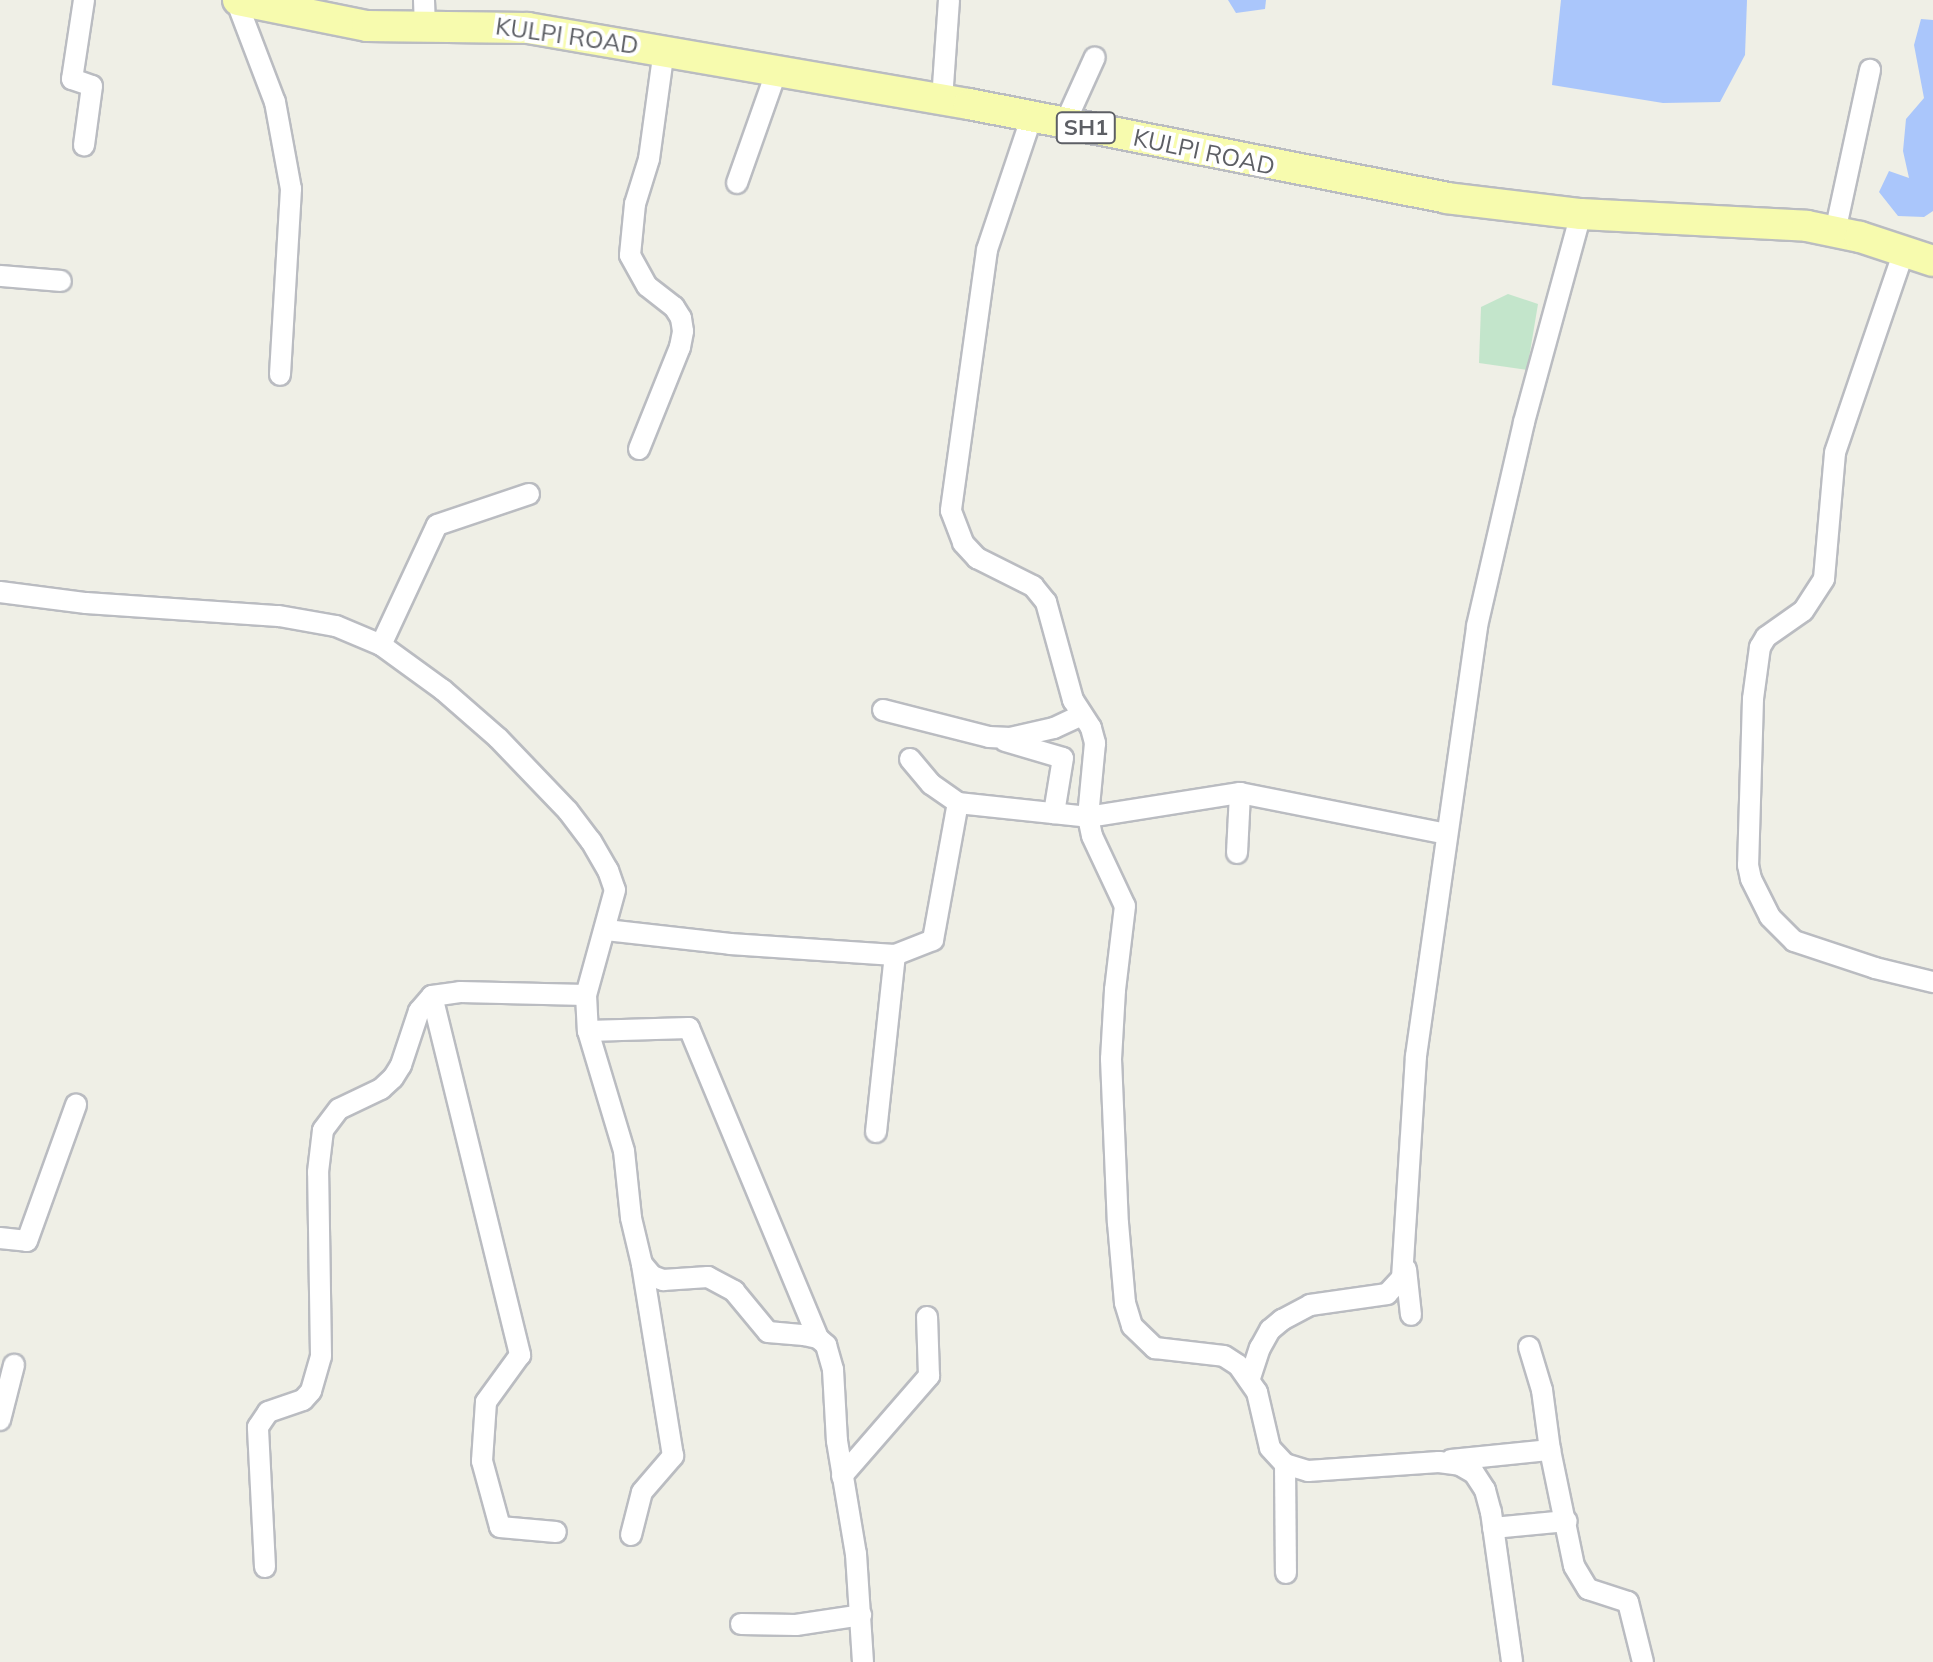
<!DOCTYPE html>
<html>
<head>
<meta charset="utf-8">
<style>
  body { margin:0 }
  #map { position:relative; width:1933px; height:1662px; overflow:hidden; background:#efefe6; font-family:Mulish,sans-serif }
  div>[style] { position:absolute }
  .green>* { inset:0; background:#c3e5cb }
  .water>* { inset:0; background:#aac6fb }
  .roads { filter:drop-shadow(2px 0 #babcc1) drop-shadow(-2px 0 #babcc1) drop-shadow(0 2px #babcc1) drop-shadow(0 -2px #babcc1) }
  .minor>* { height:20px; margin:-10px; padding:0 10px; transform-origin:10px; border-radius:10px; background:#fff }
  .primary>* { height:30px; margin:-15px; padding:0 15px; transform-origin:15px; border-radius:15px; background:#f7fbae }
  span { translate:-50% -50%; white-space:nowrap; text-align:center; line-height:1.15; -webkit-text-stroke:8px #fff; paint-order:stroke }
  .shield-label span { padding:2px 6px; background:#fff; border:2px solid; border-radius:6px; -webkit-text-stroke-width:0 }
  .shield-label { font-size:22px; color:#5d5f65; font-weight:700 }
  .street-label { font-size:24px; color:#5d5f65 }
</style>
</head>
<body>
<div id="map">
  <div class="green">
    <i style="clip-path:polygon(1508px 294px,1538px 304px,1527px 370px,1479px 363px,1481px 307px)"></i>
  </div>
  <div class="water">
    <i style="clip-path:polygon(1228px 0,1266px 0,1265px 9px,1236px 13px)"></i>
    <i style="clip-path:polygon(1561px 0,1747px 0,1745px 55px,1720px 102px,1663px 103px,1552px 85px)"></i>
    <i style="clip-path:polygon(1921px 19px,1933px 20px,1933px 211px,1924px 217px,1898px 216px,1879px 192px,1889px 171px,1909px 178px,1903px 151px,1906px 119px,1924px 98px,1914px 45px)"></i>
  </div>
  <div class="roads">
    <div class="minor">
      <i style="left:84px;top:0;width:80px;rotate:98.6deg"></i>
      <i style="left:72px;top:79px;width:21px;rotate:19deg"></i>
      <i style="left:92px;top:86px;width:60px;rotate:97.7deg"></i>
      <i style="left:236px;top:0;width:109px;rotate:69.1deg"></i>
      <i style="left:275px;top:102px;width:88px;rotate:79.6deg"></i>
      <i style="left:291px;top:189px;width:186px;rotate:93.4deg"></i>
      <i style="left:424px;top:0;width:27px;rotate:88deg"></i>
      <i style="left:942px;top:100px;width:100px;rotate:-86deg"></i>
      <i style="left:1032px;top:116px;width:141px;rotate:108.6deg"></i>
      <i style="left:987px;top:250px;width:263px;rotate:97.9deg"></i>
      <i style="left:951px;top:511px;width:34px;rotate:69deg"></i>
      <i style="left:963px;top:543px;width:21px;rotate:47deg"></i>
      <i style="left:977px;top:558px;width:63px;rotate:26.6deg"></i>
      <i style="left:1033px;top:586px;width:21px;rotate:51deg"></i>
      <i style="left:1046px;top:602px;width:102px;rotate:74.6deg"></i>
      <i style="left:1073px;top:700px;width:33px;rotate:57deg"></i>
      <i style="left:1091px;top:728px;width:16px;rotate:75deg"></i>
      <i style="left:1095px;top:743px;width:74px;rotate:95.4deg"></i>
      <i style="left:1088px;top:817px;width:19px;rotate:78deg"></i>
      <i style="left:1092px;top:836px;width:77px;rotate:64.8deg"></i>
      <i style="left:1125px;top:906px;width:85px;rotate:96.8deg"></i>
      <i style="left:1115px;top:990px;width:69px;rotate:93.3deg"></i>
      <i style="left:1111px;top:1059px;width:164px;rotate:87.6deg"></i>
      <i style="left:1118px;top:1223px;width:80px;rotate:85deg"></i>
      <i style="left:1125px;top:1303px;width:24px;rotate:73deg"></i>
      <i style="left:1132px;top:1326px;width:32px;rotate:44deg"></i>
      <i style="left:1155px;top:1348px;width:69px;rotate:6.6deg"></i>
      <i style="left:1224px;top:1356px;width:17px;rotate:33deg"></i>
      <i style="left:1238px;top:1365px;width:33px;rotate:55deg"></i>
      <i style="left:1257px;top:1392px;width:57px;rotate:76.9deg"></i>
      <i style="left:1270px;top:1448px;width:22px;rotate:47deg"></i>
      <i style="left:1285px;top:1464px;width:24px;rotate:17deg"></i>
      <i style="left:1308px;top:1471px;width:131px;rotate:-3.9deg"></i>
      <i style="left:1439px;top:1462px;width:21px;rotate:8deg"></i>
      <i style="left:1460px;top:1465px;width:16px;rotate:30deg"></i>
      <i style="left:1474px;top:1473px;width:20px;rotate:57deg"></i>
      <i style="left:1485px;top:1490px;width:23px;rotate:75deg"></i>
      <i style="left:1491px;top:1512px;width:151px;rotate:82deg"></i>
      <i style="left:1065px;top:123px;width:72px;rotate:-65.6deg"></i>
      <i style="left:737px;top:183px;width:120px;rotate:-70.5deg"></i>
      <i style="left:1835px;top:232px;width:166px;rotate:-77.8deg"></i>
      <i style="left:1904px;top:251px;width:213px;rotate:108.9deg"></i>
      <i style="left:1835px;top:453px;width:126px;rotate:95deg"></i>
      <i style="left:1824px;top:579px;width:38px;rotate:123deg"></i>
      <i style="left:1803px;top:611px;width:45px;rotate:144.9deg"></i>
      <i style="left:1766px;top:637px;width:12px;rotate:121deg"></i>
      <i style="left:1760px;top:647px;width:52px;rotate:97.7deg"></i>
      <i style="left:1753px;top:699px;width:166px;rotate:91.7deg"></i>
      <i style="left:1748px;top:865px;width:14px;rotate:78deg"></i>
      <i style="left:1751px;top:879px;width:42px;rotate:63.4deg"></i>
      <i style="left:1770px;top:917px;width:34px;rotate:45deg"></i>
      <i style="left:1794px;top:941px;width:85px;rotate:18.4deg"></i>
      <i style="left:1875px;top:968px;width:60px;rotate:13.6deg"></i>
      <i style="left:0;top:276px;width:61px;rotate:4.7deg"></i>
      <i style="left:639px;top:449px;width:110px;rotate:-68.1deg"></i>
      <i style="left:680px;top:347px;width:16px;rotate:-79deg"></i>
      <i style="left:683px;top:331px;width:13px;rotate:-99deg"></i>
      <i style="left:681px;top:318px;width:13px;rotate:-122deg"></i>
      <i style="left:674px;top:307px;width:34px;rotate:-142deg"></i>
      <i style="left:647px;top:286px;width:35px;rotate:-119deg"></i>
      <i style="left:630px;top:255px;width:51px;rotate:-84.4deg"></i>
      <i style="left:635px;top:204px;width:47px;rotate:-72.7deg"></i>
      <i style="left:649px;top:159px;width:110px;rotate:-82.2deg"></i>
      <i style="left:0;top:592px;width:87px;rotate:7.3deg"></i>
      <i style="left:86px;top:603px;width:193px;rotate:3.9deg"></i>
      <i style="left:279px;top:616px;width:58px;rotate:10deg"></i>
      <i style="left:336px;top:626px;width:49px;rotate:22.9deg"></i>
      <i style="left:381px;top:645px;width:77px;rotate:36deg"></i>
      <i style="left:443px;top:690px;width:73px;rotate:41.1deg"></i>
      <i style="left:498px;top:738px;width:101px;rotate:46.2deg"></i>
      <i style="left:568px;top:811px;width:38px;rotate:53deg"></i>
      <i style="left:591px;top:841px;width:34px;rotate:60deg"></i>
      <i style="left:608px;top:870px;width:21px;rotate:71deg"></i>
      <i style="left:615px;top:890px;width:109px;rotate:105.4deg"></i>
      <i style="left:586px;top:995px;width:36px;rotate:87deg"></i>
      <i style="left:588px;top:1031px;width:125px;rotate:73.3deg"></i>
      <i style="left:624px;top:1151px;width:67px;rotate:84deg"></i>
      <i style="left:631px;top:1218px;width:47px;rotate:76.6deg"></i>
      <i style="left:642px;top:1264px;width:16px;rotate:50deg"></i>
      <i style="left:652px;top:1276px;width:12px;rotate:20deg"></i>
      <i style="left:663px;top:1280px;width:45px;rotate:-3.8deg"></i>
      <i style="left:708px;top:1277px;width:30px;rotate:28deg"></i>
      <i style="left:734px;top:1291px;width:53px;rotate:50.3deg"></i>
      <i style="left:768px;top:1332px;width:36px;rotate:5deg"></i>
      <i style="left:804px;top:1335px;width:14px;rotate:12deg"></i>
      <i style="left:818px;top:1338px;width:11px;rotate:41deg"></i>
      <i style="left:826px;top:1345px;width:26px;rotate:74deg"></i>
      <i style="left:833px;top:1370px;width:71px;rotate:86.8deg"></i>
      <i style="left:837px;top:1441px;width:115px;rotate:80.5deg"></i>
      <i style="left:856px;top:1554px;width:108px;rotate:86.3deg"></i>
      <i style="left:381px;top:645px;width:132px;rotate:-65deg"></i>
      <i style="left:437px;top:525px;width:97px;rotate:-18.6deg"></i>
      <i style="left:883px;top:710px;width:109px;rotate:14.3deg"></i>
      <i style="left:989px;top:737px;width:21px;rotate:3deg"></i>
      <i style="left:1010px;top:738px;width:45px;rotate:-12.8deg"></i>
      <i style="left:1054px;top:728px;width:31px;rotate:-25deg"></i>
      <i style="left:1005px;top:741px;width:60px;rotate:16.3deg"></i>
      <i style="left:1063px;top:758px;width:56px;rotate:99.3deg"></i>
      <i style="left:910px;top:759px;width:33px;rotate:50deg"></i>
      <i style="left:931px;top:784px;width:33px;rotate:35deg"></i>
      <i style="left:1237px;top:853px;width:60px;rotate:-87.1deg"></i>
      <i style="left:606px;top:930px;width:125px;rotate:6.4deg"></i>
      <i style="left:730px;top:944px;width:165px;rotate:3.8deg"></i>
      <i style="left:895px;top:955px;width:41px;rotate:-21.5deg"></i>
      <i style="left:933px;top:940px;width:139px;rotate:-79.7deg"></i>
      <i style="left:958px;top:803px;width:131px;rotate:6.1deg"></i>
      <i style="left:1088px;top:817px;width:154px;rotate:-9deg"></i>
      <i style="left:1240px;top:793px;width:211px;rotate:11.2deg"></i>
      <i style="left:432px;top:996px;width:370px;rotate:76.2deg"></i>
      <i style="left:520px;top:1355px;width:58px;rotate:125.9deg"></i>
      <i style="left:486px;top:1402px;width:59px;rotate:93.9deg"></i>
      <i style="left:482px;top:1461px;width:68px;rotate:74.7deg"></i>
      <i style="left:500px;top:1527px;width:56px;rotate:5.1deg"></i>
      <i style="left:588px;top:1031px;width:101px;rotate:-1.7deg"></i>
      <i style="left:689px;top:1028px;width:336px;rotate:67.4deg"></i>
      <i style="left:876px;top:1132px;width:178px;rotate:-83.9deg"></i>
      <i style="left:0;top:1238px;width:27px;rotate:6deg"></i>
      <i style="left:27px;top:1241px;width:145px;rotate:-70.2deg"></i>
      <i style="left:1406px;top:1269px;width:46px;rotate:83.8deg"></i>
      <i style="left:1529px;top:1347px;width:45px;rotate:73.2deg"></i>
      <i style="left:1542px;top:1390px;width:61px;rotate:82.4deg"></i>
      <i style="left:1550px;top:1450px;width:118px;rotate:78.3deg"></i>
      <i style="left:1574px;top:1566px;width:27px;rotate:59deg"></i>
      <i style="left:1588px;top:1589px;width:42px;rotate:18deg"></i>
      <i style="left:1628px;top:1602px;width:62px;rotate:76deg"></i>
      <i style="left:1250px;top:1378px;width:32px;rotate:-72deg"></i>
      <i style="left:1260px;top:1348px;width:21px;rotate:-61deg"></i>
      <i style="left:1270px;top:1330px;width:16px;rotate:-40deg"></i>
      <i style="left:1282px;top:1320px;width:32px;rotate:-28deg"></i>
      <i style="left:1310px;top:1305px;width:78px;rotate:-8.1deg"></i>
      <i style="left:1387px;top:1294px;width:22px;rotate:-47deg"></i>
      <i style="left:1402px;top:1278px;width:222px;rotate:-86.4deg"></i>
      <i style="left:1416px;top:1056px;width:434px;rotate:-81.9deg"></i>
      <i style="left:1477px;top:626px;width:209px;rotate:-77deg"></i>
      <i style="left:1524px;top:422px;width:216px;rotate:-74.7deg"></i>
      <i style="left:0;top:1420px;width:57px;rotate:-75.7deg"></i>
      <i style="left:1451px;top:1460px;width:100px;rotate:-5.8deg"></i>
      <i style="left:1285px;top:1464px;width:109px;rotate:89.5deg"></i>
      <i style="left:842px;top:1476px;width:133px;rotate:-49deg"></i>
      <i style="left:929px;top:1376px;width:59px;rotate:-91.9deg"></i>
      <i style="left:1493px;top:1528px;width:74px;rotate:-5.4deg"></i>
      <i style="left:631px;top:1535px;width:44px;rotate:-75.7deg"></i>
      <i style="left:642px;top:1492px;width:48px;rotate:-49.3deg"></i>
      <i style="left:673px;top:1456px;width:194px;rotate:-99.2deg"></i>
      <i style="left:265px;top:1567px;width:140px;rotate:-92.9deg"></i>
      <i style="left:258px;top:1427px;width:18px;rotate:-56deg"></i>
      <i style="left:268px;top:1412px;width:37px;rotate:-19deg"></i>
      <i style="left:303px;top:1400px;width:12px;rotate:-48deg"></i>
      <i style="left:311px;top:1391px;width:36px;rotate:-74deg"></i>
      <i style="left:321px;top:1356px;width:184px;rotate:-90.9deg"></i>
      <i style="left:318px;top:1172px;width:42px;rotate:-83.2deg"></i>
      <i style="left:323px;top:1130px;width:26px;rotate:-53deg"></i>
      <i style="left:339px;top:1109px;width:47px;rotate:-25.5deg"></i>
      <i style="left:381px;top:1089px;width:16px;rotate:-43deg"></i>
      <i style="left:393px;top:1078px;width:15px;rotate:-58deg"></i>
      <i style="left:401px;top:1065px;width:57px;rotate:-71.6deg"></i>
      <i style="left:419px;top:1011px;width:20px;rotate:-49deg"></i>
      <i style="left:432px;top:996px;width:28px;rotate:-8deg"></i>
      <i style="left:460px;top:992px;width:126px;rotate:1.4deg"></i>
      <i style="left:741px;top:1624px;width:55px;rotate:1deg"></i>
      <i style="left:796px;top:1625px;width:66px;rotate:-8.7deg"></i>
    </div>
    <div class="primary">
      <i style="left:238px;top:0;width:132px;rotate:11.4deg"></i>
      <i style="left:367px;top:26px;width:161px;rotate:0.7deg"></i>
      <i style="left:528px;top:28px;width:448px;rotate:9.8deg"></i>
      <i style="left:969px;top:104px;width:486px;rotate:11.1deg"></i>
      <i style="left:1446px;top:198px;width:136px;rotate:6.8deg"></i>
      <i style="left:1581px;top:214px;width:226px;rotate:3deg"></i>
      <i style="left:1807px;top:226px;width:54px;rotate:11.7deg"></i>
      <i style="left:1860px;top:237px;width:77px;rotate:18.2deg"></i>
    </div>
  </div>
  <div class="shield-label">
    <span style="left:1086px;top:128px">SH1</span>
  </div>
  <div class="street-label">
    <span style="left:567px;top:36px;rotate:8deg">KULPI ROAD</span>
    <span style="left:1204px;top:152px;rotate:12deg">KULPI ROAD</span>
  </div>
</div>
</body>
</html>
